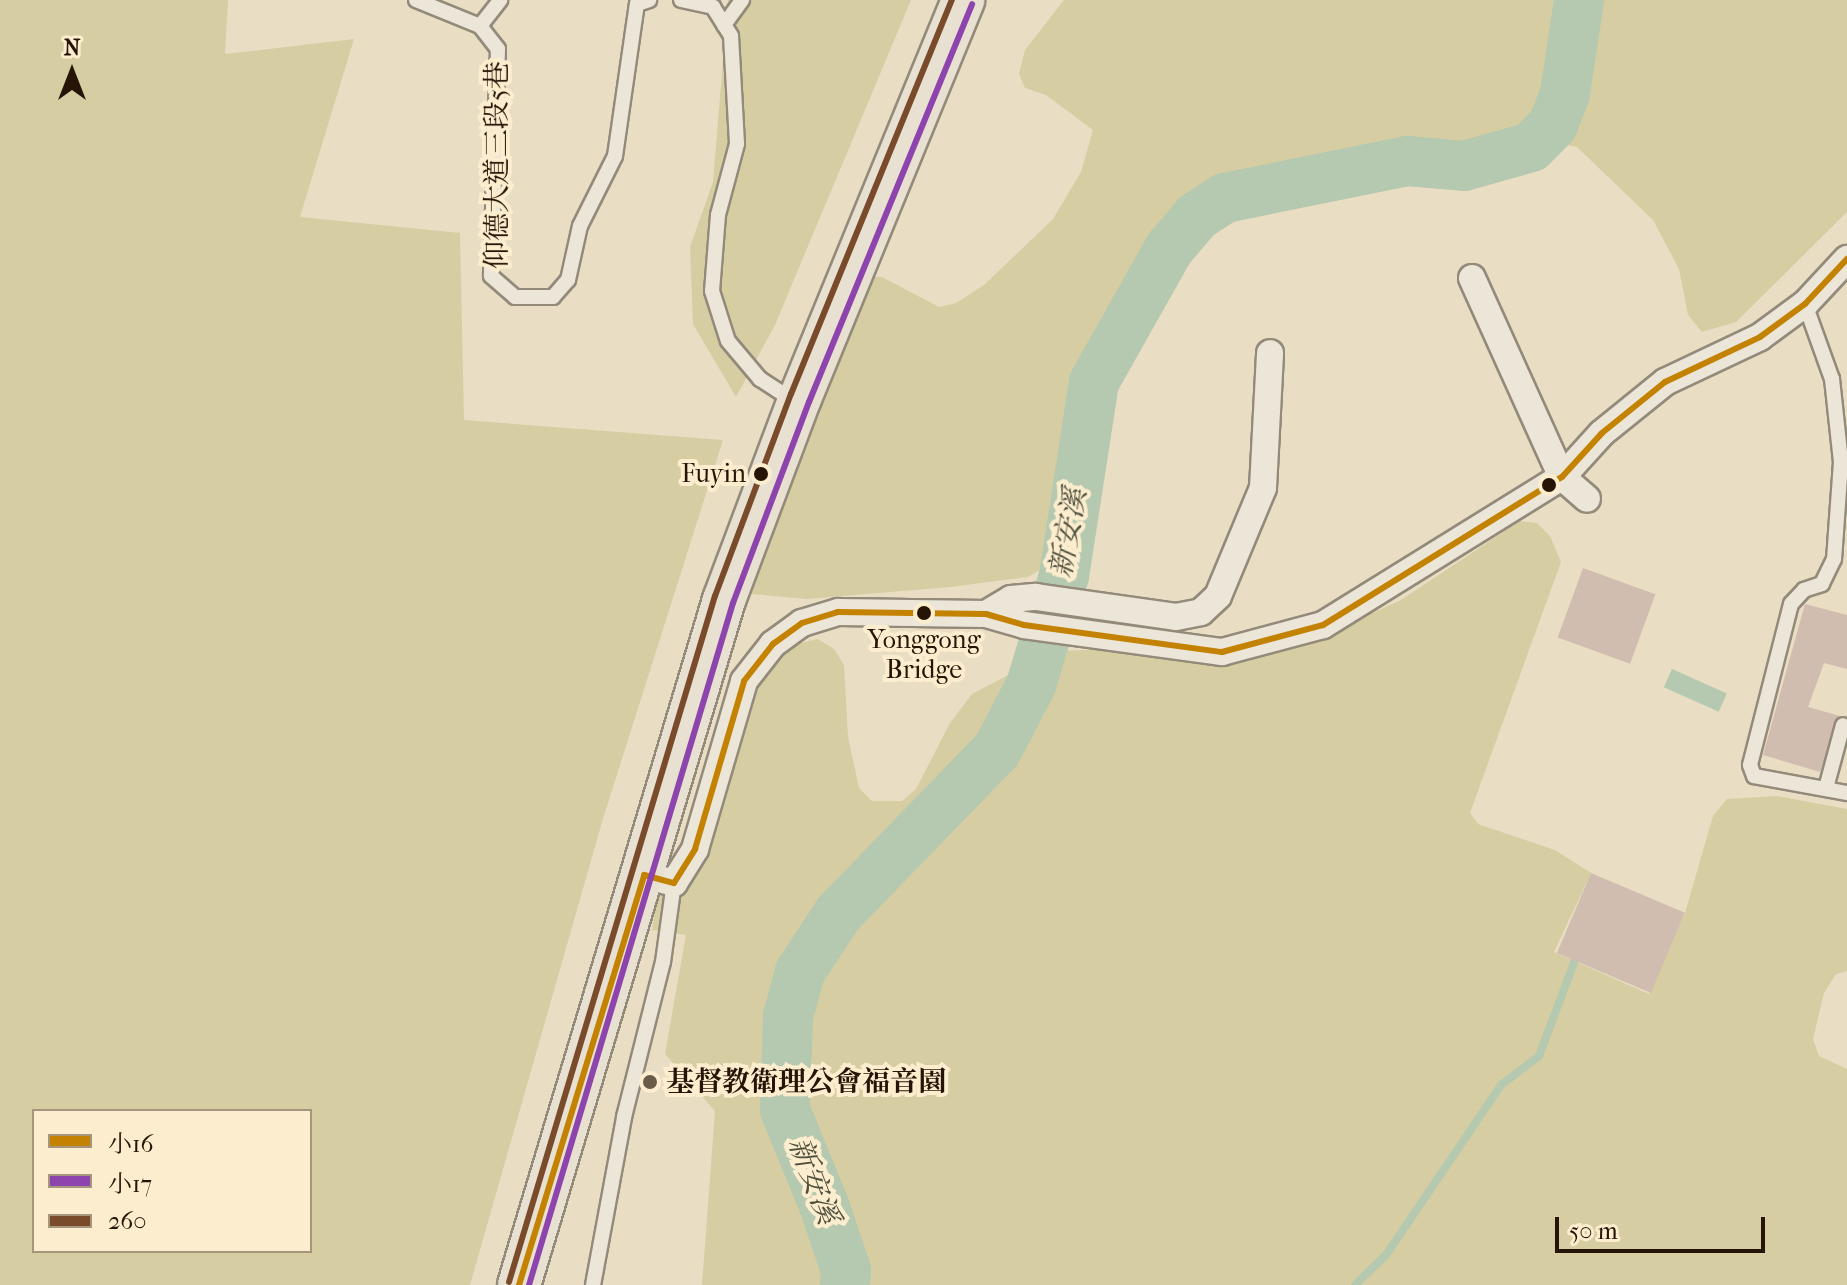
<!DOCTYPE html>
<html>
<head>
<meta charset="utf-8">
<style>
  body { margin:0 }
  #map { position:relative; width:1847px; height:1285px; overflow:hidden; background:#e9ddc3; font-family:"IM FELL French Canon","Noto Serif TC",serif }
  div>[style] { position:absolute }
  .green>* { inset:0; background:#d6cea2 }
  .water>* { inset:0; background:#b5c8b0; transform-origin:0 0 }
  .stream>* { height:8px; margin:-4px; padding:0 4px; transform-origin:4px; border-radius:4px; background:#b5c8b0 }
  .river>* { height:50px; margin:-25px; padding:0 25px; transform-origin:25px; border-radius:25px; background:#b5c8b0 }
  .building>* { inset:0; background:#d1bdaf; transform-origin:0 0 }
  .roads { filter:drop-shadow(2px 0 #938a7a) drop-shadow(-2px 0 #938a7a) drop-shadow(0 2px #938a7a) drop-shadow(0 -2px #938a7a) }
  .lane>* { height:14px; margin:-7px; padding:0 7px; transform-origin:7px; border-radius:7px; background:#ece6d9 }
  .street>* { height:26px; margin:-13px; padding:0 13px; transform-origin:13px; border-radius:13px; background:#ece6d9 }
  .primary>* { height:42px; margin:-21px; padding:0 21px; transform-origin:21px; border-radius:21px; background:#e8e1d2 }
  .bus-1>* { height:6px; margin:-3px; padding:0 3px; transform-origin:3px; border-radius:3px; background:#c38202 }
  .bus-2>* { height:6px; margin:-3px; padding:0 3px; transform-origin:3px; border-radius:3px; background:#8e44ad }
  .bus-3>* { height:6px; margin:-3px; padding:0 3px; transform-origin:3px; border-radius:3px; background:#7a4b2a }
  .dots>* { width:22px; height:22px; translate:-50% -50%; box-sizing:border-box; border:4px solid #fbedce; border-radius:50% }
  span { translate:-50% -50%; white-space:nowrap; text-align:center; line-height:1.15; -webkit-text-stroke:8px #fbedce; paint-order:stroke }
  .bus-label { font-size:26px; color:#261406 }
  .right { translate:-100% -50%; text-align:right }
  .street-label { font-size:28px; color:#261406 }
  .poi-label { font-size:28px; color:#261406; font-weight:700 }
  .left { translate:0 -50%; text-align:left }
  .water-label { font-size:30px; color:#50503f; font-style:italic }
  .legend { position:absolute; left:32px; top:1109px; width:280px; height:144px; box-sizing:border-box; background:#fbedce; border:2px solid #a6967e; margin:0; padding:10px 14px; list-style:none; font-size:24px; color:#261406 }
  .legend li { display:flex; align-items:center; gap:16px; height:40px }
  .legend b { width:40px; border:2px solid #a6967e }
  .north { position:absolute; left:32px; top:32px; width:80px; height:80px; -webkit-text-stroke:6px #fbedce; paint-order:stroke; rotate:0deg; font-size:22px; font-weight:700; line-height:32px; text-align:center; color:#261406 }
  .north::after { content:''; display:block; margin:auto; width:28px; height:36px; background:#261406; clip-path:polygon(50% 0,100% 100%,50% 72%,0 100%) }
  .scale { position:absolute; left:1555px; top:1217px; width:210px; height:36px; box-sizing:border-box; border:4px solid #261406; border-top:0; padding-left:10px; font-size:24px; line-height:28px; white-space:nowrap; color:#261406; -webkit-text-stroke:6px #fbedce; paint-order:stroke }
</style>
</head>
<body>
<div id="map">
  <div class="green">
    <i style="clip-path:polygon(evenodd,0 0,228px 0,225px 54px,354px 39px,300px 217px,460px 233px,464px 420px,723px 440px,602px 822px,470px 1285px,0 1285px,0 0,34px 1111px,310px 1111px,310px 1251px,34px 1251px,34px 1111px)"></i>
    <i style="clip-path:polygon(728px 0,911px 0,775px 325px,736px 397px,693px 324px,690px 247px,713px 182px)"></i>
    <i style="clip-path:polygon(1064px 0,1847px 0,1847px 212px,1736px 322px,1702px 332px,1688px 315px,1679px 269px,1653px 220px,1577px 147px,1513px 134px,1468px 147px,1405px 147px,1232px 185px,1187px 204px,1098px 349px,1072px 404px,1068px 469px,1046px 566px,1028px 577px,950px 587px,807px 599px,752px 594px,743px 578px,866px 277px,882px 277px,939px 307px,956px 303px,984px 285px,1053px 219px,1081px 172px,1093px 130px,1046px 95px,1025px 88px,1019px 74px,1025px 50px)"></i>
    <i style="clip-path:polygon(1520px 521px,1537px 523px,1550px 536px,1561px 562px,1470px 813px,1478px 824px,1555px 850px,1591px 873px,1554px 952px,1649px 994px,1685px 913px,1713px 816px,1727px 799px,1777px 796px,1847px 809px,1847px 971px,1836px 974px,1824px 993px,1813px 1039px,1819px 1056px,1847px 1069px,1847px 1285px,702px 1285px,715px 1111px,665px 1054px,686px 935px,652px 930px,659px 887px,680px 887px,750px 683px,788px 646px,818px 639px,834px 649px,844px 665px,848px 737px,859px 788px,872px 801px,902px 801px,916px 789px,950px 723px,972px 694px,1054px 651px,1115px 649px,1225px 663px,1297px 647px,1401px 600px)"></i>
  </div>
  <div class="water">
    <i style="left:1672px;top:669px;width:60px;height:20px;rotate:24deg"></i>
  </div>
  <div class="stream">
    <i style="left:1355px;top:1285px;width:43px;rotate:-44.1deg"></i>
    <i style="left:1386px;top:1255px;width:205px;rotate:-55.9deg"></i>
    <i style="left:1501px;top:1085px;width:48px;rotate:-37.3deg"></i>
    <i style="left:1539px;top:1056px;width:108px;rotate:-69.4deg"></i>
  </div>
  <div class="river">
    <i style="left:845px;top:1285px;width:15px;rotate:-86deg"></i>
    <i style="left:846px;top:1270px;width:69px;rotate:-108.7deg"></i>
    <i style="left:824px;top:1205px;width:103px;rotate:-112.3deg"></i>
    <i style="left:785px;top:1110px;width:94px;rotate:-88.2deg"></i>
    <i style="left:788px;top:1016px;width:46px;rotate:-74.7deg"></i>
    <i style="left:800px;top:972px;width:69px;rotate:-56.8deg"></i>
    <i style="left:838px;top:914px;width:228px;rotate:-45.9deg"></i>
    <i style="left:997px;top:750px;width:73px;rotate:-62.4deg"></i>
    <i style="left:1031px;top:685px;width:114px;rotate:-73.2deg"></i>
    <i style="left:1064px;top:576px;width:196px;rotate:-81.2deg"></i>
    <i style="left:1094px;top:382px;width:153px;rotate:-60.6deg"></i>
    <i style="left:1169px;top:249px;width:43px;rotate:-49.7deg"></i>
    <i style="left:1197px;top:216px;width:33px;rotate:-33deg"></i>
    <i style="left:1225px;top:198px;width:186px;rotate:-11.5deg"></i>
    <i style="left:1407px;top:161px;width:57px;rotate:5deg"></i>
    <i style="left:1464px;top:166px;width:70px;rotate:-15.8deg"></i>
    <i style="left:1531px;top:147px;width:31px;rotate:-45deg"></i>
    <i style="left:1553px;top:125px;width:34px;rotate:-69deg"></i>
    <i style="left:1565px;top:93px;width:94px;rotate:-81.4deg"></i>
  </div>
  <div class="building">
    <i style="left:1583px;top:568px;width:77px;height:74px;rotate:20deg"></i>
    <i style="clip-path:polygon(1805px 604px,1847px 615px,1847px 669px,1824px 663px,1808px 707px,1840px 716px,1820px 772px,1763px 755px)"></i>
    <i style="left:1591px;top:873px;width:102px;height:87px;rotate:23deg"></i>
  </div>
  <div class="roads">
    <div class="lane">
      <i style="left:416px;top:0;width:69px;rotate:22.1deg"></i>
      <i style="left:480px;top:26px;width:29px;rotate:52deg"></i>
      <i style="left:498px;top:49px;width:227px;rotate:91.8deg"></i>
      <i style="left:491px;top:276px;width:32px;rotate:41deg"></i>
      <i style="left:515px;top:297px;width:38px"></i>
      <i style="left:553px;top:297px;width:23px;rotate:-49deg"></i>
      <i style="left:568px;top:280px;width:55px;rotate:-77.5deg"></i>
      <i style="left:580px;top:226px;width:78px;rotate:-63.4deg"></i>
      <i style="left:615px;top:156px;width:154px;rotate:-81.8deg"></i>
      <i style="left:637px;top:4px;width:13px;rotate:-18deg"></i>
      <i style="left:681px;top:0;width:33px;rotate:12deg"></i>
      <i style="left:713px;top:7px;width:34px;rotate:58deg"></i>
      <i style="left:731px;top:36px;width:108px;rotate:86.8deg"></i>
      <i style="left:737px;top:144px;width:73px;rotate:105deg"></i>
      <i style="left:718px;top:215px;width:76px;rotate:94.5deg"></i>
      <i style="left:712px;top:291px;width:52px;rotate:72.3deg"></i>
      <i style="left:728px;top:341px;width:50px;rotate:49.9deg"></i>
      <i style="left:760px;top:379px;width:40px;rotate:32.9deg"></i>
      <i style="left:724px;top:25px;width:31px;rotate:-54deg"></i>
      <i style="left:480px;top:26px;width:33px;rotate:-52deg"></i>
      <i style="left:1805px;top:304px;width:80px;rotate:70.2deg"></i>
      <i style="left:1832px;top:379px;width:83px;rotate:83.8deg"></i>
      <i style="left:1841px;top:462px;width:97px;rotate:94.1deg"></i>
      <i style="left:1834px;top:559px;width:28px;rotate:116deg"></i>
      <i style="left:1822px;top:584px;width:19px;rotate:162deg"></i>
      <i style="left:1804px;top:590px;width:19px;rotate:133deg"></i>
      <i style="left:1791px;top:604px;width:166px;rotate:104.3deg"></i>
      <i style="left:1750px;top:765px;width:12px;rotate:70deg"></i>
      <i style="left:1754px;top:776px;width:95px;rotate:10.4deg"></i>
      <i style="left:1826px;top:788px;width:65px;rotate:-74.9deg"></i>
      <i style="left:593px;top:1285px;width:171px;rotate:-79.5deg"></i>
      <i style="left:624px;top:1117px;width:160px;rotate:-75.9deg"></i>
      <i style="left:663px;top:962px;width:80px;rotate:-82.1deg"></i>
    </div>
    <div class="street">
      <i style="left:1472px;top:278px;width:218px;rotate:65.7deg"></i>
      <i style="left:1562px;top:477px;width:33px;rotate:41deg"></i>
      <i style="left:986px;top:614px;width:29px;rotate:-31deg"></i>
      <i style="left:1011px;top:599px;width:25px;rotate:-5deg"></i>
      <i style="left:1036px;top:597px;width:141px;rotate:8.1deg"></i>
      <i style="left:1176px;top:617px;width:25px;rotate:-11deg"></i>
      <i style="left:1201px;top:612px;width:23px;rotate:-43deg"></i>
      <i style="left:1218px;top:596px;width:117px;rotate:-67.4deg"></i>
      <i style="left:1263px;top:488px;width:135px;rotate:-87deg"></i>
      <i style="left:644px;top:875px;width:31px;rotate:15deg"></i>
      <i style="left:674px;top:883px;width:40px;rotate:-58deg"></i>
      <i style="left:695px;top:849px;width:175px;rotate:-73.7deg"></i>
      <i style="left:744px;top:681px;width:47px;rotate:-51.9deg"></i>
      <i style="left:773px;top:644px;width:36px;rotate:-36deg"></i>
      <i style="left:802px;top:623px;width:38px;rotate:-17deg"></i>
      <i style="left:838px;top:612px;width:148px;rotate:0.8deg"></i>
      <i style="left:986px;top:614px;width:40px;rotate:16deg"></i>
      <i style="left:1024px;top:625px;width:200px;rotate:7.8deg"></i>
      <i style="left:1222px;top:652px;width:105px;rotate:-15deg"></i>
      <i style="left:1323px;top:625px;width:281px;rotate:-31.8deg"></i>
      <i style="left:1562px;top:477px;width:59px;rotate:-47.7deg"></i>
      <i style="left:1602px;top:433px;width:81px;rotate:-39deg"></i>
      <i style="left:1665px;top:382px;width:105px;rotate:-25.3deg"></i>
      <i style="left:1760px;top:337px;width:56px;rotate:-36.3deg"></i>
      <i style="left:1805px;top:304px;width:62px;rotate:-47deg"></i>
    </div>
    <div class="primary">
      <i style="left:519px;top:1285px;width:715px;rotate:-73.34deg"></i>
      <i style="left:724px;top:600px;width:216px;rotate:-69.4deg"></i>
      <i style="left:800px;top:398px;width:430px;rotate:-67.7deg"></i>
    </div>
  </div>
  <div class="bus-1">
    <i style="left:644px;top:875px;width:31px;rotate:15deg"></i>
    <i style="left:674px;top:883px;width:40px;rotate:-58deg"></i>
    <i style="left:695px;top:849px;width:175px;rotate:-73.7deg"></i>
    <i style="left:744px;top:681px;width:47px;rotate:-51.9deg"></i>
    <i style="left:773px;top:644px;width:36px;rotate:-36deg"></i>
    <i style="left:802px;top:623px;width:38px;rotate:-17deg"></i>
    <i style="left:838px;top:612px;width:148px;rotate:0.8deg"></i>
    <i style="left:986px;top:614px;width:40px;rotate:16deg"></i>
    <i style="left:1024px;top:625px;width:200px;rotate:7.8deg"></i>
    <i style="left:1222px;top:652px;width:105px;rotate:-15deg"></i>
    <i style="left:1323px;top:625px;width:281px;rotate:-31.8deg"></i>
    <i style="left:1562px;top:477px;width:59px;rotate:-47.7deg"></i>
    <i style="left:1602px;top:433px;width:81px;rotate:-39deg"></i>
    <i style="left:1665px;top:382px;width:105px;rotate:-25.3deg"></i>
    <i style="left:1760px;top:337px;width:56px;rotate:-36.3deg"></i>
    <i style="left:1805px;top:304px;width:62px;rotate:-47deg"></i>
    <i style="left:519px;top:1285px;width:429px;rotate:-73deg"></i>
  </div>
  <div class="bus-2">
    <i style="left:529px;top:1285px;width:712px;rotate:-73.35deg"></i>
    <i style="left:733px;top:603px;width:215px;rotate:-69.3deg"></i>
    <i style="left:809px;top:402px;width:430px;rotate:-67.7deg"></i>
  </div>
  <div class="bus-3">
    <i style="left:509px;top:1282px;width:716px;rotate:-73.29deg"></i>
    <i style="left:715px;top:596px;width:216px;rotate:-69.4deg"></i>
    <i style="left:791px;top:394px;width:426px;rotate:-67.8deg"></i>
  </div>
  <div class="dots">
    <i style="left:761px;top:474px;background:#261406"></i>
    <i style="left:1549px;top:485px;background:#261406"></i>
    <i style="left:924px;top:613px;background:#261406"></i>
    <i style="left:650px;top:1082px;background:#6a5a48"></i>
  </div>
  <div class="bus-label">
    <span class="right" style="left:746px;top:474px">Fuyin</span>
    <span style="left:924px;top:655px">Yonggong<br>Bridge</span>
  </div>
  <div class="street-label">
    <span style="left:497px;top:165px;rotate:-90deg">仰德大道三段5巷</span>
  </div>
  <div class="poi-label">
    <span class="left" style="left:666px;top:1082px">基督教衛理公會福音園</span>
  </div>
  <div class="water-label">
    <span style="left:1069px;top:533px;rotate:-80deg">新安溪</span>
    <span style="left:813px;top:1181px;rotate:69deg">新安溪</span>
  </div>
  <ul class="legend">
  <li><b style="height:10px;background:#c38202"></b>小16</li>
  <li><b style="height:10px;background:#8e44ad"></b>小17</li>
  <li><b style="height:10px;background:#7a4b2a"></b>260</li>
  </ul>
  <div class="north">N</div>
  <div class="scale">50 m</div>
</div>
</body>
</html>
